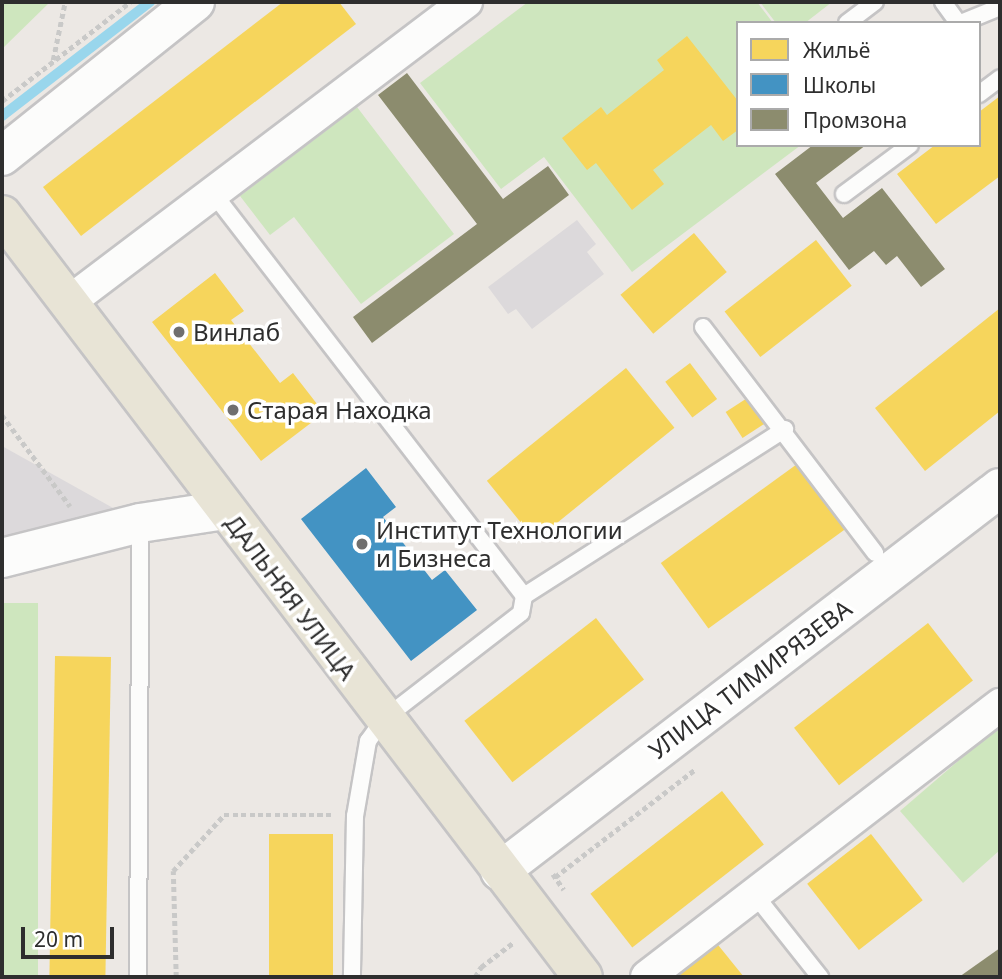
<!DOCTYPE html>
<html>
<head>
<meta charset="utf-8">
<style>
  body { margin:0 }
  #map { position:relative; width:1002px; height:979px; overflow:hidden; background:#ece8e4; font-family:"Noto Sans",sans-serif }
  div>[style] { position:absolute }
  .industrial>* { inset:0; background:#dcd9db }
  .green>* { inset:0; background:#cee6be; transform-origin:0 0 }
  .homes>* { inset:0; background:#f6d55c; transform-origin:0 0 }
  .schools>* { inset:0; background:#4393c3 }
  .industry>* { inset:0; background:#8c8c6e }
  .stream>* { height:10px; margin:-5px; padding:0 5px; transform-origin:5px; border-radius:5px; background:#99d6ec }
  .path>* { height:4.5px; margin-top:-2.25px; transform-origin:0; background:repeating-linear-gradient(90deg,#c9c9c8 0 5px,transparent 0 8.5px) }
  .roads { filter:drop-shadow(2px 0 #c5c4c5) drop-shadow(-2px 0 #c5c4c5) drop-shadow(0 2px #c5c4c5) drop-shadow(0 -2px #c5c4c5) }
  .lane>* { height:16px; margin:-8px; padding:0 8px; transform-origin:8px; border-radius:8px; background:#fcfcfb }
  .street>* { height:32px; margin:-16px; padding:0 16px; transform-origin:16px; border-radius:16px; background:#fcfcfb }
  .secondary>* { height:38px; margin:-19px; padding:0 19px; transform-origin:19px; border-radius:19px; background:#fcfcfb }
  .primary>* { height:38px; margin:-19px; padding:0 19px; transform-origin:19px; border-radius:19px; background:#e8e4d6 }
  .dots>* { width:19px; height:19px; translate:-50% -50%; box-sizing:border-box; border:4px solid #fff; border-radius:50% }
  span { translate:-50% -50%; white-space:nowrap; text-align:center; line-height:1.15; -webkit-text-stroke:7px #fff; paint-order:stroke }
  .poi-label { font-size:24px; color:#2e2e2e }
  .left { translate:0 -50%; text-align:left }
  .street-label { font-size:24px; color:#2e2e2e }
  .frame { position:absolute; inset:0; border:4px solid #2e2e2e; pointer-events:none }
  .legend { position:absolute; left:736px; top:21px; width:245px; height:126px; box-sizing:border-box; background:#fff; border:2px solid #ababab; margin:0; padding:9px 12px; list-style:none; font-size:21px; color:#2e2e2e }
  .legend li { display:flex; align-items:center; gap:14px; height:35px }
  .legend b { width:35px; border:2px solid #ababab }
  .scale { position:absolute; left:21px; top:927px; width:93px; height:32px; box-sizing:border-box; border:4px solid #2e2e2e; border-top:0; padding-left:9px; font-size:21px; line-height:24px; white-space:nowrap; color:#2e2e2e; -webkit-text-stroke:5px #fff; paint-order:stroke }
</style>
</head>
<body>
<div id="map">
  <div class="industrial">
    <i style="clip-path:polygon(577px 220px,596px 244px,587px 252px,604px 274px,532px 329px,516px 309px,508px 314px,488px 287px)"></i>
    <i style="clip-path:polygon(2px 446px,140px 523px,2px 561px)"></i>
  </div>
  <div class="green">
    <i style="clip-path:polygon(2px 2px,50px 2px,2px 49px)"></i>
    <i style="clip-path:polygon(528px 2px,757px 2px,773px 23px,738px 23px,738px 145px,801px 145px,632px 272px,544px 157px,501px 189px,420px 83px)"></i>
    <i style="clip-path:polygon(760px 2px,832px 2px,805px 23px,776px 23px)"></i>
    <i style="clip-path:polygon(357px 107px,454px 234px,361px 304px,294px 217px,270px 235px,240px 196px)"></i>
    <i style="left:38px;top:603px;width:374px;height:38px;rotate:90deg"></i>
    <i style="clip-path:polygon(1000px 725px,1000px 850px,963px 883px,900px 811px)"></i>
  </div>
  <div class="homes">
    <i style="clip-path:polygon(283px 2px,339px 2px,356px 24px,81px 236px,43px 187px)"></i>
    <i style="clip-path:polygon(687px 36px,738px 101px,738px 130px,723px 141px,711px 125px,653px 170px,664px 184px,632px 210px,596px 163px,587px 170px,562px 138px,601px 107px,607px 115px,664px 70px,657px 60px)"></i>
    <i style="clip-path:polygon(1000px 96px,1000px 176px,936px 224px,897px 174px,935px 145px,979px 145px,979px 112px)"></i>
    <i style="left:694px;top:233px;width:51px;height:96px;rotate:50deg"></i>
    <i style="left:816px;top:240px;width:58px;height:116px;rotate:52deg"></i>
    <i style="clip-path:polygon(215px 273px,244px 311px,231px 320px,280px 383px,293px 373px,324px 413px,261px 461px,152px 322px)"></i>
    <i style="clip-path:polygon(1000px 308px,1000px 411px,925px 471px,875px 408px)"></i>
    <i style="left:690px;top:363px;width:45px;height:31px;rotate:53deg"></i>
    <i style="left:626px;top:368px;width:77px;height:179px;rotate:51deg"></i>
    <i style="left:755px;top:393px;width:31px;height:35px;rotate:57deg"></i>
    <i style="left:804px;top:459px;width:81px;height:177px;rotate:54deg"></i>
    <i style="left:596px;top:618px;width:78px;height:167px;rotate:52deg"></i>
    <i style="left:928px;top:623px;width:73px;height:170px;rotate:52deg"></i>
    <i style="left:55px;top:656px;width:56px;height:321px;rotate:1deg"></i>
    <i style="left:722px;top:791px;width:68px;height:167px;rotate:52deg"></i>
    <i style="left:269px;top:834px;width:64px;height:143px"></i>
    <i style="left:871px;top:834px;width:84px;height:81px;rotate:52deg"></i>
    <i style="clip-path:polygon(714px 940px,744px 977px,667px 977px)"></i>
  </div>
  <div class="schools">
    <i style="clip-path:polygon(366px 468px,396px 507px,383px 517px,432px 580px,445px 570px,477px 610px,411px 661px,301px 519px)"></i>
  </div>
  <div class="industry">
    <i style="clip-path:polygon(407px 73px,503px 199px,548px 166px,569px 195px,372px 343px,353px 317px,477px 224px,378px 95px)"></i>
    <i style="clip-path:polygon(813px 145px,866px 145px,816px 183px,843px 218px,882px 188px,945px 269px,921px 287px,897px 256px,886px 265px,874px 251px,849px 270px,775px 174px)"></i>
    <i style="clip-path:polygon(1000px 948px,1000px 977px,959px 977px)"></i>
  </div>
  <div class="stream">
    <i style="left:2px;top:116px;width:187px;rotate:-37.6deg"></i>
  </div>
  <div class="path">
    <i style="left:53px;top:60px;width:59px;rotate:-78.3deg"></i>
    <i style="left:2px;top:101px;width:162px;rotate:-37.7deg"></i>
    <i style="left:2px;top:415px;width:114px;rotate:53.2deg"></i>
    <i style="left:553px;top:874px;width:19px;rotate:55deg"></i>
    <i style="left:555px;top:877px;width:178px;rotate:-37.5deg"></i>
    <i style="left:176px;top:977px;width:106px;rotate:-91.6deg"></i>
    <i style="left:173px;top:871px;width:76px;rotate:-47.7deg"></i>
    <i style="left:224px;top:815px;width:109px"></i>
    <i style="left:475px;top:977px;width:12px;rotate:-59deg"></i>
    <i style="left:481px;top:967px;width:41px;rotate:-37.1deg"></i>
  </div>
  <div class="roads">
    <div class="lane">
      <i style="left:943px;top:2px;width:26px;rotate:54deg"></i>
      <i style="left:847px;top:23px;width:35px;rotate:-37deg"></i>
      <i style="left:961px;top:23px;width:42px;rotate:-22.3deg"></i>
      <i style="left:979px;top:94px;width:26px;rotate:-37deg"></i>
      <i style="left:213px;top:193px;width:509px;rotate:52.34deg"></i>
      <i style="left:524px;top:596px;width:17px;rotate:100deg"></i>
      <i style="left:521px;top:613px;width:173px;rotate:142.3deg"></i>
      <i style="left:384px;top:719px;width:27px;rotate:126deg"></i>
      <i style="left:368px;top:741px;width:76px;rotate:99.8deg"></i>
      <i style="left:355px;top:816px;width:161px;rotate:91.1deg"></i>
      <i style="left:844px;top:194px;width:82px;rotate:-36.6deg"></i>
      <i style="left:703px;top:327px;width:284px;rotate:52.7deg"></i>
      <i style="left:524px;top:596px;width:310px;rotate:-32.6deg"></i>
      <i style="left:755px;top:895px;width:105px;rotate:51.6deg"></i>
      <i style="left:138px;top:977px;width:454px;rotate:-89.7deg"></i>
    </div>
    <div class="street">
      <i style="left:69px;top:302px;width:498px;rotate:-37.1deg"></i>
      <i style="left:647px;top:977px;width:446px;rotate:-37.6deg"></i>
    </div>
    <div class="secondary">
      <i style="left:2px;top:156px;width:247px;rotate:-38.6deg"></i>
      <i style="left:2px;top:558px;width:142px;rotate:-14.2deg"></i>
      <i style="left:140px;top:523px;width:86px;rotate:-8.7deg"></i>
      <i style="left:500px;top:871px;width:630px;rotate:-37.45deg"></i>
    </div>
    <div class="primary">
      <i style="left:2px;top:215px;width:958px;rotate:52.68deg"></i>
    </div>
  </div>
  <div class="dots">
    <i style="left:179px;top:332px;background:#706f6e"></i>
    <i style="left:233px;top:410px;background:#706f6e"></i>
    <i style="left:362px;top:544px;background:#706f6e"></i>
  </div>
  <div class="poi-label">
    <span class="left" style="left:193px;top:332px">Винлаб</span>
    <span class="left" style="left:247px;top:410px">Старая Находка</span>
    <span class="left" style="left:376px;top:544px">Институт Технологии<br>и Бизнеса</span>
  </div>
  <div class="street-label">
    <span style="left:291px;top:597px;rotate:53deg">ДАЛЬНЯЯ УЛИЦА</span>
    <span style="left:750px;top:679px;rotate:-37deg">УЛИЦА ТИМИРЯЗЕВА</span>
  </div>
  <div class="frame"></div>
  <ul class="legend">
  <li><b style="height:19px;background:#f6d55c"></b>Жильё</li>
  <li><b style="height:19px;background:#4393c3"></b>Школы</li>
  <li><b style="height:19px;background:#8c8c6e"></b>Промзона</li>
  </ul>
  <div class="scale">20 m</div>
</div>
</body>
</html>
